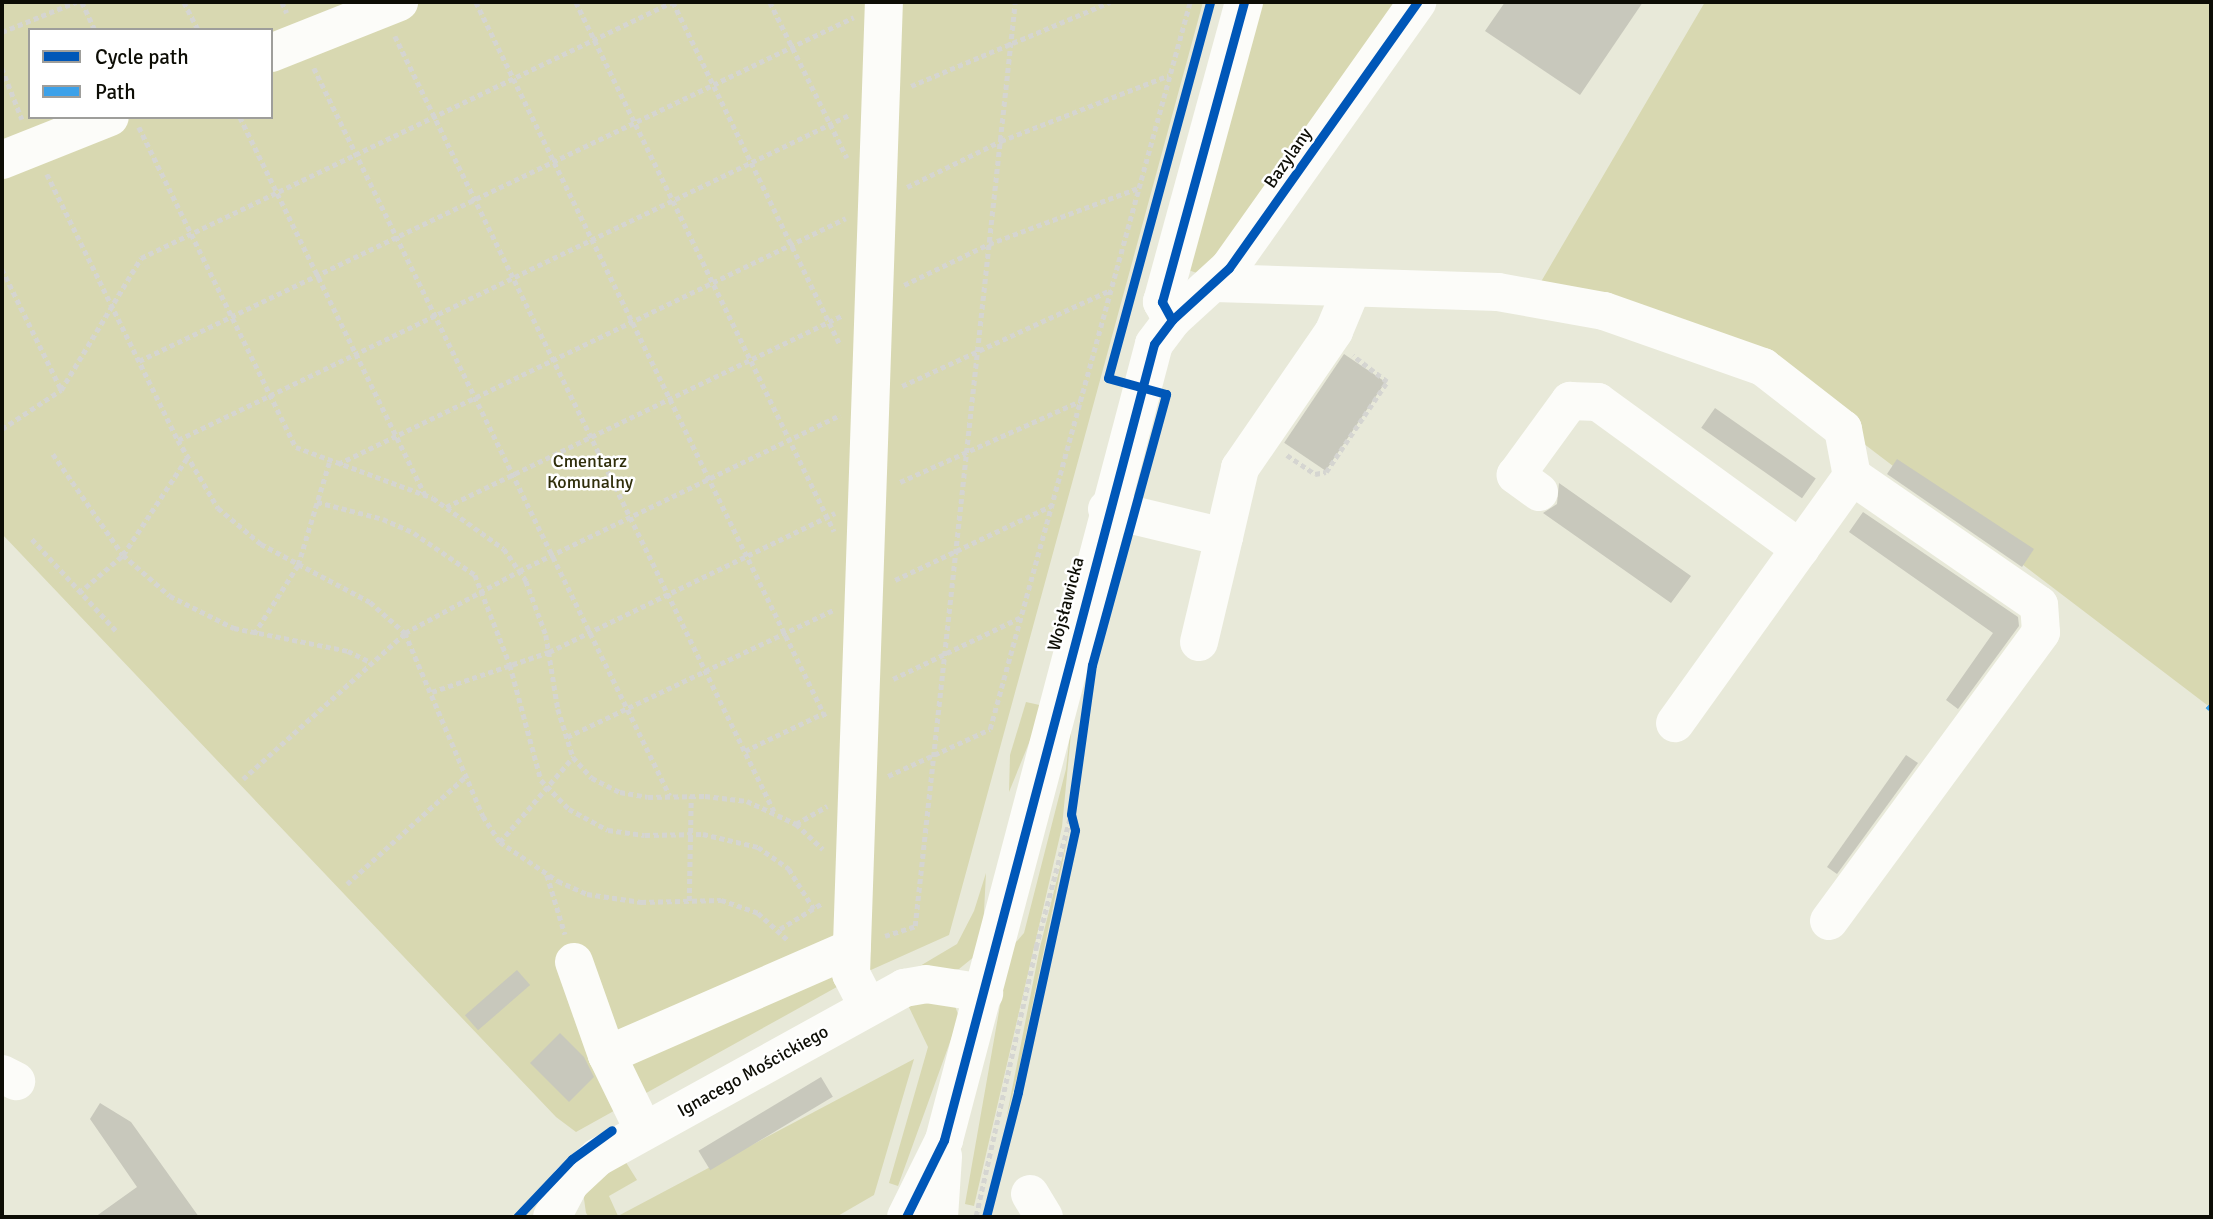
<!DOCTYPE html>
<html>
<head>
<meta charset="utf-8">
<style>
  body { margin:0 }
  #map { position:relative; width:2213px; height:1219px; overflow:hidden; background:#e8e9d9; font-family:Signika,sans-serif }
  div>[style] { position:absolute }
  .green>* { inset:0; background:#d8d8b1 }
  .building>* { inset:0; background:#c8c8bc; transform-origin:0 0 }
  .path>* { height:4.5px; margin-top:-2.25px; transform-origin:0; background:repeating-linear-gradient(90deg,#d5d5d1 0 5px,transparent 0 8.5px) }
  .minor>* { height:38px; margin:-19px; padding:0 19px; transform-origin:19px; border-radius:19px; background:#fcfcf9 }
  .quiet>* { height:7px; margin-top:-3.5px; transform-origin:0; background:repeating-linear-gradient(90deg,#3ca1e9 0 14px,transparent 0 21px) }
  .cycleway>* { height:9px; margin:-4.5px; padding:0 4.5px; transform-origin:4.5px; border-radius:4.5px; background:#0057b8 }
  span { translate:-50% -50%; white-space:nowrap; text-align:center; line-height:1.15; -webkit-text-stroke:5px #fff; paint-order:stroke }
  .street-label { font-size:18px; color:#0d0d05 }
  .park-label { font-size:18px; color:#2f2e0a }
  .frame { position:absolute; inset:0; border:4px solid #0d0d05; pointer-events:none }
  .legend { position:absolute; left:28px; top:28px; width:245px; height:91px; box-sizing:border-box; background:#fff; border:2px solid #9e9e9b; margin:0; padding:9px 12px; list-style:none; font-size:21px; color:#0d0d05 }
  .legend li { display:flex; align-items:center; gap:14px; height:35px }
  .legend b { width:35px; border:2px solid #9e9e9b }
</style>
</head>
<body>
<div id="map">
  <div class="green">
    <i style="clip-path:polygon(evenodd,2px 2px,1203px 2px,949px 935px,853px 978px,576px 1132px,556px 1117px,2px 534px,2px 2px,30px 30px,271px 30px,271px 117px,30px 117px,30px 30px)"></i>
    <i style="clip-path:polygon(1262px 2px,1400px 2px,1208px 270px,1200px 274px,1188px 270px)"></i>
    <i style="clip-path:polygon(1705px 2px,2211px 2px,2211px 708px,1763px 367px,1535px 292px)"></i>
    <i style="clip-path:polygon(1077px 671px,1062px 827px,974px 1206px,965px 1204px,1010px 949px,1024px 933px,1066px 769px)"></i>
    <i style="clip-path:polygon(1026px 702px,1044px 706px,1009px 792px,1010px 755px)"></i>
    <i style="clip-path:polygon(1069px 831px,1018px 1073px,1006px 1120px,1040px 947px)"></i>
    <i style="clip-path:polygon(986px 873px,983px 931px,975px 956px,959px 969px,898px 979px,957px 944px,974px 911px)"></i>
    <i style="clip-path:polygon(914px 1001px,955px 1006px,959px 1017px,898px 1186px,889px 1183px,928px 1047px,907px 1003px)"></i>
    <i style="clip-path:polygon(914px 1059px,874px 1195px,836px 1217px,589px 1217px,586px 1213px,583px 1192px,622px 1156px,637px 1180px,609px 1196px,618px 1216px)"></i>
  </div>
  <div class="building">
    <i style="clip-path:polygon(1505px 2px,1643px 2px,1580px 95px,1485px 31px)"></i>
    <i style="left:1344px;top:354px;width:50px;height:107px;rotate:34deg"></i>
    <i style="left:1715px;top:408px;width:123px;height:24px;rotate:35deg"></i>
    <i style="clip-path:polygon(1897px 459px,2034px 549px,2022px 567px,1887px 474px)"></i>
    <i style="clip-path:polygon(1559px 483px,1691px 576px,1671px 603px,1543px 513px,1557px 504px)"></i>
    <i style="clip-path:polygon(1863px 512px,2018px 617px,2019px 626px,1958px 709px,1946px 700px,1993px 633px,1849px 532px)"></i>
    <i style="clip-path:polygon(1906px 755px,1918px 763px,1837px 874px,1827px 867px)"></i>
    <i style="left:517px;top:970px;width:20px;height:69px;rotate:49deg"></i>
    <i style="clip-path:polygon(560px 1033px,584px 1057px,594px 1077px,569px 1102px,530px 1063px)"></i>
    <i style="left:821px;top:1077px;width:23px;height:143px;rotate:59deg"></i>
    <i style="clip-path:polygon(100px 1103px,131px 1122px,199px 1217px,95px 1217px,137px 1187px,90px 1119px)"></i>
  </div>
  <div class="path">
    <i style="left:82px;top:2px;width:31px;rotate:65deg"></i>
    <i style="left:184px;top:2px;width:31px;rotate:63deg"></i>
    <i style="left:282px;top:2px;width:12px;rotate:66deg"></i>
    <i style="left:476px;top:2px;width:797px;rotate:63.95deg"></i>
    <i style="left:576px;top:2px;width:589px;rotate:64deg"></i>
    <i style="left:673px;top:2px;width:381px;rotate:64deg"></i>
    <i style="left:770px;top:2px;width:174px;rotate:63.7deg"></i>
    <i style="left:2px;top:32px;width:80px;rotate:-22.1deg"></i>
    <i style="left:395px;top:36px;width:863px;rotate:63.94deg"></i>
    <i style="left:2px;top:68px;width:55px;rotate:68.6deg"></i>
    <i style="left:314px;top:68px;width:810px;rotate:63.94deg"></i>
    <i style="left:911px;top:86px;width:216px;rotate:-22.9deg"></i>
    <i style="left:240px;top:117px;width:420px;rotate:63.9deg"></i>
    <i style="left:139px;top:127px;width:356px;rotate:63.9deg"></i>
    <i style="left:296px;top:447px;width:146px;rotate:20.4deg"></i>
    <i style="left:433px;top:498px;width:87px;rotate:35.7deg"></i>
    <i style="left:504px;top:549px;width:39px;rotate:55deg"></i>
    <i style="left:526px;top:581px;width:58px;rotate:69.7deg"></i>
    <i style="left:546px;top:635px;width:75px;rotate:80.8deg"></i>
    <i style="left:558px;top:709px;width:50px;rotate:72.6deg"></i>
    <i style="left:573px;top:757px;width:28px;rotate:48deg"></i>
    <i style="left:592px;top:778px;width:31px;rotate:27deg"></i>
    <i style="left:620px;top:792px;width:28px;rotate:10deg"></i>
    <i style="left:648px;top:797px;width:57px;rotate:-1deg"></i>
    <i style="left:705px;top:796px;width:42px;rotate:6.8deg"></i>
    <i style="left:747px;top:801px;width:54px;rotate:25.1deg"></i>
    <i style="left:796px;top:824px;width:37px;rotate:43deg"></i>
    <i style="left:47px;top:174px;width:297px;rotate:63.8deg"></i>
    <i style="left:178px;top:440px;width:79px;rotate:59.5deg"></i>
    <i style="left:218px;top:508px;width:56px;rotate:39.9deg"></i>
    <i style="left:261px;top:544px;width:123px;rotate:28deg"></i>
    <i style="left:370px;top:602px;width:47px;rotate:41.5deg"></i>
    <i style="left:405px;top:633px;width:199px;rotate:66.9deg"></i>
    <i style="left:483px;top:816px;width:31px;rotate:57deg"></i>
    <i style="left:500px;top:842px;width:70px;rotate:33.9deg"></i>
    <i style="left:558px;top:881px;width:32px;rotate:24deg"></i>
    <i style="left:587px;top:894px;width:55px;rotate:8.4deg"></i>
    <i style="left:641px;top:902px;width:80px;rotate:-1.4deg"></i>
    <i style="left:721px;top:900px;width:39px;rotate:19deg"></i>
    <i style="left:758px;top:913px;width:42px;rotate:42.1deg"></i>
    <i style="left:907px;top:187px;width:105px;rotate:-26.1deg"></i>
    <i style="left:1001px;top:141px;width:180px;rotate:-21.4deg"></i>
    <i style="left:2px;top:269px;width:134px;rotate:63.8deg"></i>
    <i style="left:904px;top:285px;width:94px;rotate:-25.8deg"></i>
    <i style="left:989px;top:244px;width:159px;rotate:-20.6deg"></i>
    <i style="left:139px;top:361px;width:793px;rotate:-25.69deg"></i>
    <i style="left:902px;top:386px;width:230px;rotate:-24.7deg"></i>
    <i style="left:2px;top:429px;width:71px;rotate:-33.5deg"></i>
    <i style="left:61px;top:390px;width:154px;rotate:-58.8deg"></i>
    <i style="left:141px;top:258px;width:589px;rotate:-25.74deg"></i>
    <i style="left:178px;top:440px;width:746px;rotate:-25.84deg"></i>
    <i style="left:53px;top:454px;width:123px;rotate:55.3deg"></i>
    <i style="left:123px;top:555px;width:62px;rotate:41.1deg"></i>
    <i style="left:170px;top:596px;width:72px;rotate:26.6deg"></i>
    <i style="left:234px;top:628px;width:116px;rotate:11.4deg"></i>
    <i style="left:348px;top:651px;width:25px;rotate:26deg"></i>
    <i style="left:1287px;top:455px;width:34px;rotate:34deg"></i>
    <i style="left:1315px;top:474px;width:11px;rotate:-10deg"></i>
    <i style="left:1326px;top:472px;width:109px;rotate:-55.9deg"></i>
    <i style="left:1387px;top:382px;width:43px;rotate:-142.6deg"></i>
    <i style="left:338px;top:464px;width:564px;rotate:-25.84deg"></i>
    <i style="left:900px;top:482px;width:197px;rotate:-24.2deg"></i>
    <i style="left:317px;top:502px;width:68px;rotate:14.4deg"></i>
    <i style="left:383px;top:519px;width:34px;rotate:24deg"></i>
    <i style="left:414px;top:533px;width:74px;rotate:34.5deg"></i>
    <i style="left:475px;top:575px;width:97px;rotate:68.7deg"></i>
    <i style="left:510px;top:665px;width:119px;rotate:74.9deg"></i>
    <i style="left:541px;top:780px;width:40px;rotate:46deg"></i>
    <i style="left:569px;top:809px;width:44px;rotate:28.3deg"></i>
    <i style="left:608px;top:830px;width:37px;rotate:8deg"></i>
    <i style="left:645px;top:835px;width:58px;rotate:-1deg"></i>
    <i style="left:703px;top:834px;width:57px;rotate:13.3deg"></i>
    <i style="left:758px;top:847px;width:38px;rotate:35deg"></i>
    <i style="left:789px;top:869px;width:47px;rotate:58deg"></i>
    <i style="left:446px;top:507px;width:441px;rotate:-25.8deg"></i>
    <i style="left:32px;top:539px;width:127px;rotate:47.5deg"></i>
    <i style="left:895px;top:580px;width:173px;rotate:-25.4deg"></i>
    <i style="left:79px;top:593px;width:58px;rotate:-40.8deg"></i>
    <i style="left:123px;top:555px;width:116px;rotate:-56.6deg"></i>
    <i style="left:254px;top:634px;width:82px;rotate:-57.5deg"></i>
    <i style="left:298px;top:565px;width:107px;rotate:-73.1deg"></i>
    <i style="left:893px;top:679px;width:142px;rotate:-25.8deg"></i>
    <i style="left:432px;top:692px;width:124px;rotate:-18.9deg"></i>
    <i style="left:549px;top:652px;width:318px;rotate:-25.9deg"></i>
    <i style="left:567px;top:737px;width:295px;rotate:-25.5deg"></i>
    <i style="left:745px;top:751px;width:88px;rotate:-25.7deg"></i>
    <i style="left:888px;top:776px;width:112px;rotate:-24.7deg"></i>
    <i style="left:990px;top:729px;width:754px;rotate:-74.62deg"></i>
    <i style="left:243px;top:779px;width:218px;rotate:-42deg"></i>
    <i style="left:405px;top:633px;width:130px;rotate:-28.5deg"></i>
    <i style="left:519px;top:571px;width:357px;rotate:-25.9deg"></i>
    <i style="left:796px;top:824px;width:36px;rotate:-30deg"></i>
    <i style="left:500px;top:842px;width:112px;rotate:-49.3deg"></i>
    <i style="left:547px;top:875px;width:62px;rotate:73deg"></i>
    <i style="left:347px;top:884px;width:162px;rotate:-42.2deg"></i>
    <i style="left:689px;top:901px;width:105px;rotate:-88.9deg"></i>
    <i style="left:780px;top:929px;width:48px;rotate:-31.4deg"></i>
    <i style="left:885px;top:936px;width:32px;rotate:-18deg"></i>
    <i style="left:915px;top:926px;width:929px;rotate:-83.82deg"></i>
    <i style="left:979px;top:1217px;width:3px;rotate:-162deg"></i>
    <i style="left:976px;top:1216px;width:276px;rotate:-77.4deg"></i>
    <i style="left:1036px;top:947px;width:138px;rotate:-75.3deg"></i>
  </div>
  <div class="minor">
    <i style="left:271px;top:53px;width:138px;rotate:-21.7deg"></i>
    <i style="left:2px;top:160px;width:116px;rotate:-21.7deg"></i>
    <i style="left:1215px;top:283px;width:283px;rotate:1.8deg"></i>
    <i style="left:1498px;top:292px;width:108px;rotate:10.2deg"></i>
    <i style="left:1604px;top:311px;width:169px;rotate:19.4deg"></i>
    <i style="left:1763px;top:367px;width:101px;rotate:37.8deg"></i>
    <i style="left:1843px;top:429px;width:48px;rotate:79.2deg"></i>
    <i style="left:1852px;top:476px;width:304px;rotate:125.6deg"></i>
    <i style="left:1172px;top:320px;width:21px;rotate:-119deg"></i>
    <i style="left:1162px;top:302px;width:311px;rotate:-74.7deg"></i>
    <i style="left:1539px;top:492px;width:29px;rotate:-144deg"></i>
    <i style="left:1516px;top:475px;width:92px;rotate:-53.9deg"></i>
    <i style="left:1570px;top:401px;width:28px;rotate:2deg"></i>
    <i style="left:1598px;top:402px;width:250px;rotate:36deg"></i>
    <i style="left:1107px;top:509px;width:120px;rotate:13.5deg"></i>
    <i style="left:1224px;top:537px;width:108px;rotate:103.4deg"></i>
    <i style="left:1224px;top:537px;width:71px;rotate:-76.9deg"></i>
    <i style="left:1240px;top:468px;width:166px;rotate:-55.5deg"></i>
    <i style="left:1334px;top:331px;width:47px;rotate:-67.3deg"></i>
    <i style="left:1829px;top:921px;width:358px;rotate:-53.7deg"></i>
    <i style="left:2041px;top:632px;width:27px;rotate:-94deg"></i>
    <i style="left:2039px;top:605px;width:227px;rotate:-145.4deg"></i>
    <i style="left:574px;top:962px;width:99px;rotate:70.5deg"></i>
    <i style="left:868px;top:1007px;width:37px;rotate:-117deg"></i>
    <i style="left:851px;top:974px;width:973px;rotate:-88.06deg"></i>
    <i style="left:2px;top:1074px;width:16px;rotate:27deg"></i>
    <i style="left:644px;top:1131px;width:85px;rotate:-116deg"></i>
    <i style="left:607px;top:1055px;width:267px;rotate:-23.6deg"></i>
    <i style="left:1030px;top:1194px;width:27px;rotate:59deg"></i>
    <i style="left:552px;top:1217px;width:40px;rotate:-62deg"></i>
    <i style="left:571px;top:1182px;width:37px;rotate:-43deg"></i>
    <i style="left:598px;top:1157px;width:350px;rotate:-28.9deg"></i>
    <i style="left:904px;top:988px;width:22px;rotate:-10deg"></i>
    <i style="left:926px;top:984px;width:59px;rotate:8.8deg"></i>
    <i style="left:906px;top:1217px;width:86px;rotate:-63.7deg"></i>
    <i style="left:944px;top:1140px;width:823px;rotate:-75.22deg"></i>
    <i style="left:1154px;top:344px;width:30px;rotate:-53deg"></i>
    <i style="left:1172px;top:320px;width:77px;rotate:-42.4deg"></i>
    <i style="left:1229px;top:268px;width:326px;rotate:-54.7deg"></i>
    <i style="left:939px;top:1217px;width:61px;rotate:-86.2deg"></i>
  </div>
  <div class="quiet">
    <i style="left:2208px;top:705px;width:4px;rotate:45deg"></i>
  </div>
  <div class="cycleway">
    <i style="left:1172px;top:320px;width:21px;rotate:-119deg"></i>
    <i style="left:1162px;top:302px;width:311px;rotate:-74.7deg"></i>
    <i style="left:517px;top:1217px;width:80px;rotate:-46.5deg"></i>
    <i style="left:572px;top:1159px;width:49px;rotate:-35.9deg"></i>
    <i style="left:906px;top:1217px;width:86px;rotate:-63.7deg"></i>
    <i style="left:944px;top:1140px;width:823px;rotate:-75.22deg"></i>
    <i style="left:1154px;top:344px;width:30px;rotate:-53deg"></i>
    <i style="left:1172px;top:320px;width:77px;rotate:-42.4deg"></i>
    <i style="left:1229px;top:268px;width:326px;rotate:-54.7deg"></i>
    <i style="left:986px;top:1217px;width:129px;rotate:-75.6deg"></i>
    <i style="left:1018px;top:1092px;width:268px;rotate:-77.7deg"></i>
    <i style="left:1075px;top:830px;width:16px;rotate:-104deg"></i>
    <i style="left:1071px;top:814px;width:150px;rotate:-82deg"></i>
    <i style="left:1092px;top:665px;width:281px;rotate:-74.7deg"></i>
    <i style="left:1166px;top:394px;width:60px;rotate:-164.6deg"></i>
    <i style="left:1108px;top:378px;width:390px;rotate:-74.8deg"></i>
  </div>
  <div class="street-label">
    <span style="left:1288px;top:158px;rotate:-55deg">Bazylany</span>
    <span style="left:1066px;top:604px;rotate:-75deg">Wojsławicka</span>
    <span style="left:753px;top:1071px;rotate:-29deg">Ignacego Mościckiego</span>
  </div>
  <div class="park-label">
    <span style="left:590px;top:472px">Cmentarz<br>Komunalny</span>
  </div>
  <div class="frame"></div>
  <ul class="legend">
  <li><b style="height:9px;background:#0057b8"></b>Cycle path</li>
  <li><b style="height:9px;background:#3ca1e9"></b>Path</li>
  </ul>
</div>
</body>
</html>
